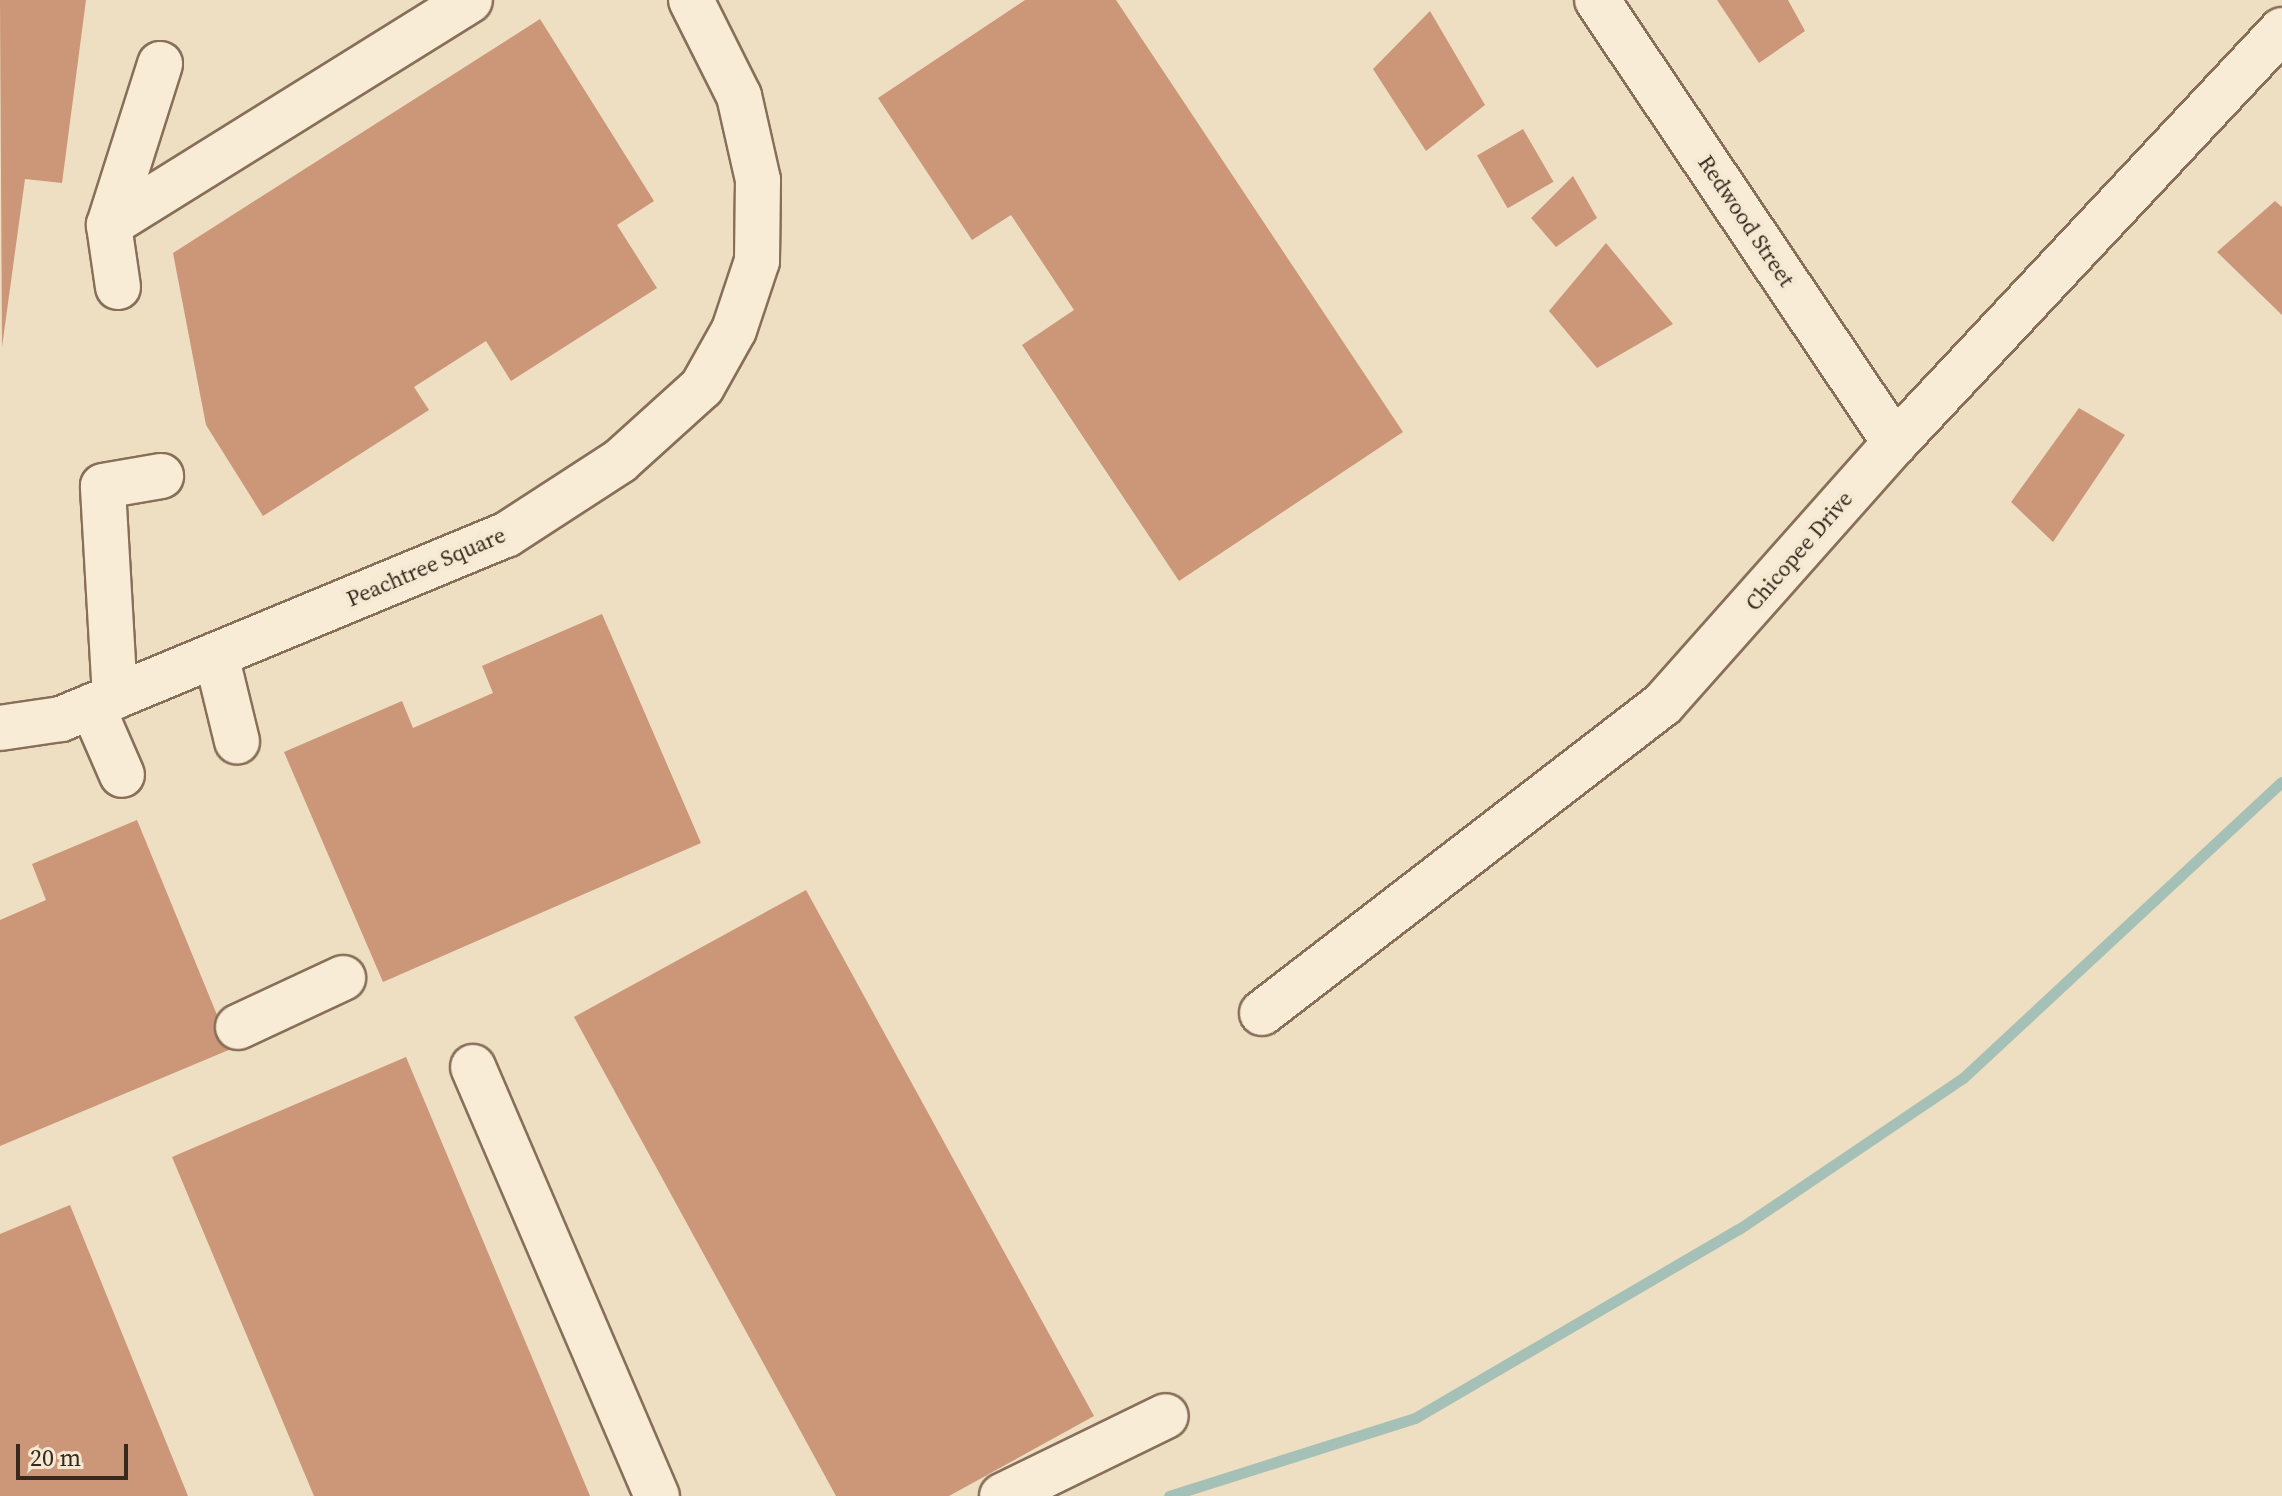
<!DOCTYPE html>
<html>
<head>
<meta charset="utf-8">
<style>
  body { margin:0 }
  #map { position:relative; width:2282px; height:1496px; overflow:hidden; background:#eedec2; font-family:"Source Serif 4",serif }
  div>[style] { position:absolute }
  .stream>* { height:11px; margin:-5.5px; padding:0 5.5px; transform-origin:5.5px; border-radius:5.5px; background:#a5c1b7 }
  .building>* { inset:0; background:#cc9678; transform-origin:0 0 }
  .roads { filter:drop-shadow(2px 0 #886f59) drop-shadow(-2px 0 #886f59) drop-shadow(0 2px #886f59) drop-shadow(0 -2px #886f59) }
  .minor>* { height:44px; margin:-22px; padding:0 22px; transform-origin:22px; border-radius:22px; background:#f9ecd6 }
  span { translate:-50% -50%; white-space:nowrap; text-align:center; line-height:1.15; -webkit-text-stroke:8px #f5e9d2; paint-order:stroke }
  .street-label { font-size:22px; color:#38291e }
  .scale { position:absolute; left:16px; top:1444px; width:112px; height:36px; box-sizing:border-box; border:4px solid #38291e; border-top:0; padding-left:10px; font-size:24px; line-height:28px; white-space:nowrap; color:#38291e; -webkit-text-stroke:6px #f5e9d2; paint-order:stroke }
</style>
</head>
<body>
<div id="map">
  <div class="stream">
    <i style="left:1169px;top:1496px;width:258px;rotate:-17.6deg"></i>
    <i style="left:1415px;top:1418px;width:375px;rotate:-30.3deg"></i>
    <i style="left:1739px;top:1229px;width:270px;rotate:-34deg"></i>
    <i style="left:1963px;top:1078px;width:435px;rotate:-42.9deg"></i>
  </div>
  <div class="building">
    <i style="clip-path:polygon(0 0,86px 0,62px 183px,25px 179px,2px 347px)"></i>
    <i style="clip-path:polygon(1025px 0,1116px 0,1403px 432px,1179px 581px,1022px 345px,1074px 310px,1011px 215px,972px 240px,878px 98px)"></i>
    <i style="clip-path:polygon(1717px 0,1788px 0,1805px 31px,1759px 63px)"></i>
    <i style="clip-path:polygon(1430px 11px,1485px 105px,1426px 151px,1373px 69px)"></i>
    <i style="clip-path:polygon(540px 19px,654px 201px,617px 225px,657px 288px,511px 381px,486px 341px,414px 387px,429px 410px,263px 516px,206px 425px,173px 253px)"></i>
    <i style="left:1523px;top:129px;width:61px;height:53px;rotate:60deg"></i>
    <i style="clip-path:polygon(1573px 176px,1597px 218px,1556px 247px,1531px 218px)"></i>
    <i style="clip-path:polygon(2275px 201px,2282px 207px,2282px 315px,2217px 252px)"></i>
    <i style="clip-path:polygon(1606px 243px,1673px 324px,1597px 368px,1549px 311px)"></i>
    <i style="clip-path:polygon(2079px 408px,2125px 435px,2053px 542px,2011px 502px)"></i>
    <i style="clip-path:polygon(602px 614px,701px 843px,383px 982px,284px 752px,402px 701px,413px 728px,493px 693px,482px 666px)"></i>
    <i style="clip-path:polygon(137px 820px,231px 1049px,0 1146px,0 920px,46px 900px,32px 864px)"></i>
    <i style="clip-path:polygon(806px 890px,1094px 1416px,949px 1496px,836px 1496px,574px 1017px)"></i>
    <i style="clip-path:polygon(406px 1057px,590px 1496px,314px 1496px,172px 1157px)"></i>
    <i style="clip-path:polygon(70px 1205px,188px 1496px,0 1496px,0 1234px)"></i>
  </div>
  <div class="roads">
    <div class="minor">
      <i style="left:1597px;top:0;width:534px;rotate:56.07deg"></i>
      <i style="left:109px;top:225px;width:425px;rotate:-31.9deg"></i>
      <i style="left:118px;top:287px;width:63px;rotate:-98.3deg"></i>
      <i style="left:109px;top:225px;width:169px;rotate:-72.4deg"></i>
      <i style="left:216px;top:655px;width:89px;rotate:76.3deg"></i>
      <i style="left:115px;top:697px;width:211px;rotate:-93.3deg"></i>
      <i style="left:103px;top:486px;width:59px;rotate:-9.8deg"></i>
      <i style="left:92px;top:706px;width:75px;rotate:66.5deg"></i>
      <i style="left:0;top:728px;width:62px;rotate:-8.4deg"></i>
      <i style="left:61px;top:719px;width:482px;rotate:-22.5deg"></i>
      <i style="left:506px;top:535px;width:136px;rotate:-33deg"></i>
      <i style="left:620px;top:461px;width:110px;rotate:-42.1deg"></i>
      <i style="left:702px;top:387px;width:65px;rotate:-60.7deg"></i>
      <i style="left:734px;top:330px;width:73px;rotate:-71.6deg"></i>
      <i style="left:757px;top:261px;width:81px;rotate:-89.3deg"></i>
      <i style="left:758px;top:180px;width:86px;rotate:-102.7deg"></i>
      <i style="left:739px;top:96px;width:107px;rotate:-116.6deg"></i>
      <i style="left:1262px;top:1013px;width:506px;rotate:-37.62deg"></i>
      <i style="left:1663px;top:704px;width:349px;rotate:-48.4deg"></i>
      <i style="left:1895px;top:443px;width:566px;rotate:-46.86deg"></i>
      <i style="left:238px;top:1027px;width:116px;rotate:-25deg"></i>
      <i style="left:473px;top:1067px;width:467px;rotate:66.8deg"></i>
      <i style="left:1002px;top:1496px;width:182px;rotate:-26deg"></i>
    </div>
  </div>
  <div class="street-label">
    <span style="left:1746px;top:221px;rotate:56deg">Redwood Street</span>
    <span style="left:1799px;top:551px;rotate:-49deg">Chicopee Drive</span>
    <span style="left:426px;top:567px;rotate:-23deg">Peachtree Square</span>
  </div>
  <div class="scale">20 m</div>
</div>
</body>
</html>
